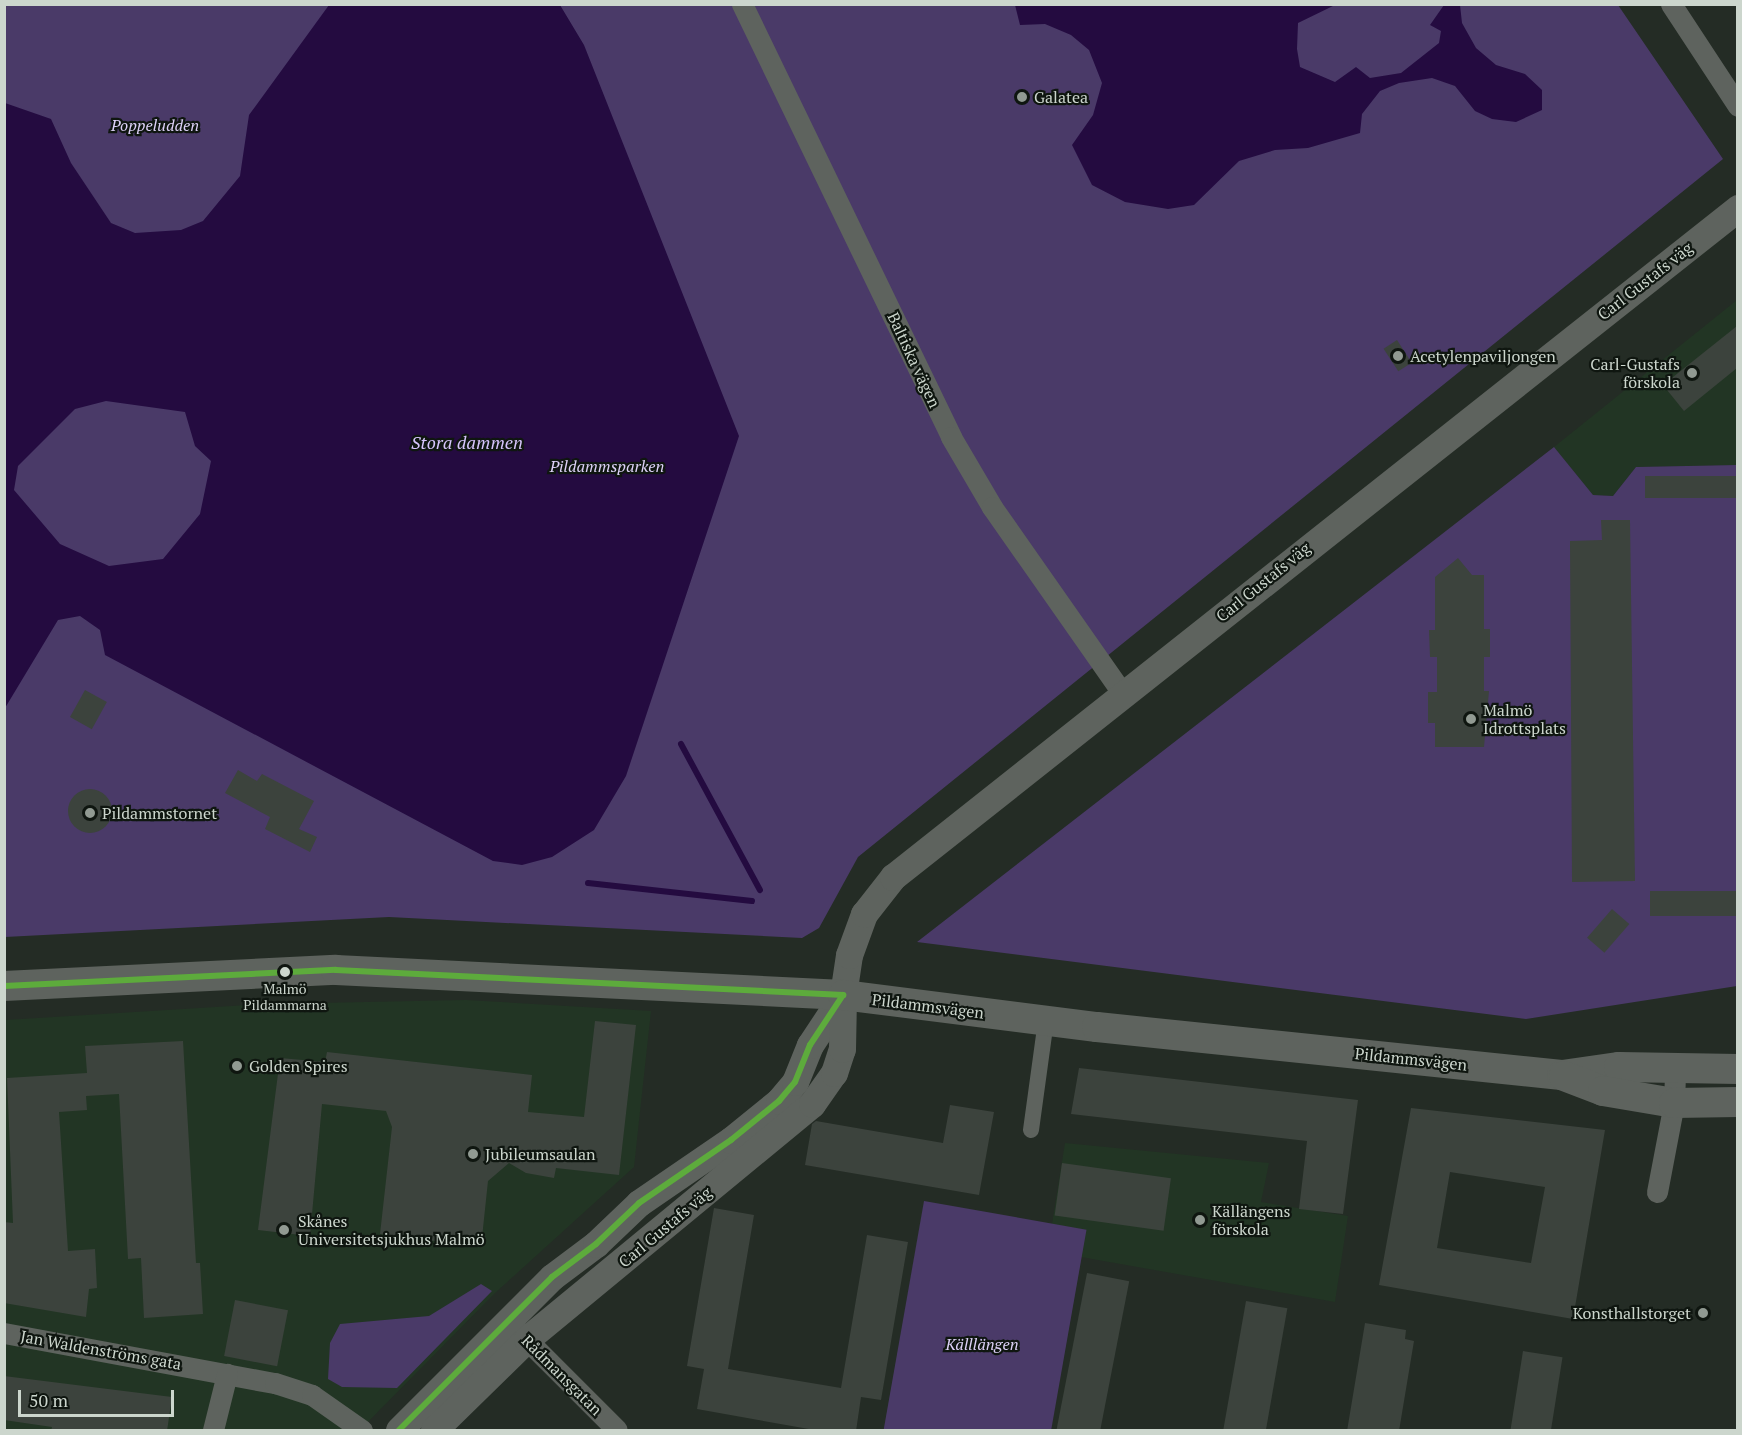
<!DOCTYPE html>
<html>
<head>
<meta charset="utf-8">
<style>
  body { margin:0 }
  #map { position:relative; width:1742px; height:1435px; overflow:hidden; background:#242c25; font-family:"PT Serif",serif }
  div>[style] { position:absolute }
  .built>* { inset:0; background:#223524 }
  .green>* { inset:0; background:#4a3a68; transform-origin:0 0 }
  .water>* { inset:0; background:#240b40 }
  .stream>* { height:6px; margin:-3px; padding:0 3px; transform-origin:3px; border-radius:3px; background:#240b40 }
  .building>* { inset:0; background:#3c433d; transform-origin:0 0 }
  .round { border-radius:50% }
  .pedestrian>* { height:16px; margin:-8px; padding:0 8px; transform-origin:8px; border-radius:8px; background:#5e635e }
  .minor>* { height:21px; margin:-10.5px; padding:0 10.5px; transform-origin:10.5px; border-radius:10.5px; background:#5e635e }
  .tertiary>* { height:27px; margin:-13.5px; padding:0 13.5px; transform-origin:13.5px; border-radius:13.5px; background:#5e635e }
  .secondary>* { height:30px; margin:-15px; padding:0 15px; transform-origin:15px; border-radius:15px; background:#5e635e }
  .bus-1>* { height:6px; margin:-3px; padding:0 3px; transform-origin:3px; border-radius:3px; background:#5dab3c }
  .dots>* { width:16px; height:16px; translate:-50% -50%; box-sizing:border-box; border:3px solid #0f1610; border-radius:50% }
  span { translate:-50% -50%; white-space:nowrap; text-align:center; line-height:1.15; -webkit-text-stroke:4.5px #0f1610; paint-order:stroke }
  .bus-label { font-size:14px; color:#ccd6cd }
  .poi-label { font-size:16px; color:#ccd6cd }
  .left { translate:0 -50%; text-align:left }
  .right { translate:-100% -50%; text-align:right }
  .park-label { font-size:16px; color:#ddd1f7; font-style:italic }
  .street-label { font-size:16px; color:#ccd6cd }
  .water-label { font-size:18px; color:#d6c4fc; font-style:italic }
  .frame { position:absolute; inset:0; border:6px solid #ccd6cd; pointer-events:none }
  .scale { position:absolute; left:18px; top:1390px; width:156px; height:27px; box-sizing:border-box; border:3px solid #ccd6cd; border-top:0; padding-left:8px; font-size:18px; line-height:21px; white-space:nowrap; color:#ccd6cd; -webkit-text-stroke:4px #0f1610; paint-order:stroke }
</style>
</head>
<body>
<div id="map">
  <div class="built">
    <i style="clip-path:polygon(1737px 300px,1737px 465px,1636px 467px,1613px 496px,1593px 495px,1554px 447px)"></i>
    <i style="clip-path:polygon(466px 1000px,651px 1011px,634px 1167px,494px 1294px,360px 1430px,5px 1430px,5px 1020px,266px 1004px)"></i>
    <i style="clip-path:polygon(1065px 1143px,1269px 1163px,1261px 1202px,1348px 1216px,1335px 1302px,1081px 1257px,1086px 1230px,1052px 1224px)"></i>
  </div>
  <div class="green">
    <i style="clip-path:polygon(4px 5px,1618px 5px,1723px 159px,858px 857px,819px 928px,802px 938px,389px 917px,5px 937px)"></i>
    <i style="clip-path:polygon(1554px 447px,1593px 495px,1613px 496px,1636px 467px,1737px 465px,1737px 986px,1526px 1019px,917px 942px)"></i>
    <i style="left:924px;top:1201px;width:165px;height:233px;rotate:10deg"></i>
    <i style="clip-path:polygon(481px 1284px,492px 1291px,397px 1388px,342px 1387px,328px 1379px,330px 1343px,340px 1324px,429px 1316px)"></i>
  </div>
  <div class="water">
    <i style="clip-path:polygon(evenodd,329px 5px,560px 5px,584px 45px,739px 436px,626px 776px,594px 830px,552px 857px,522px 865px,493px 861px,105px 655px,100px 630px,80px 616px,58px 620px,5px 708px,5px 103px,51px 119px,71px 163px,111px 223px,135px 233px,181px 230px,203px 221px,240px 176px,249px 115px,329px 5px,106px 401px,185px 412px,195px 446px,211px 461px,200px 514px,163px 559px,109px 566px,60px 544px,14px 490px,18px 466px,75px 409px,106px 401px)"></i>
    <i style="clip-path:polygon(1015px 5px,1335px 5px,1298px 23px,1297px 49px,1300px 67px,1335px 82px,1356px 67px,1370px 78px,1401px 73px,1439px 43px,1441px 31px,1430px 25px,1444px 5px,1460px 5px,1462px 23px,1476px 48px,1496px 65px,1525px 74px,1542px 90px,1542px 110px,1516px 122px,1492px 119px,1475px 111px,1455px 86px,1432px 78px,1399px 83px,1380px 91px,1362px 114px,1360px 133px,1308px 148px,1275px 150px,1239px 161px,1194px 205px,1168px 209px,1125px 202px,1092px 185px,1072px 145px,1093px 115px,1102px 83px,1089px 50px,1071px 35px,1045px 24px,1020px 25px)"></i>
  </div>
  <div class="stream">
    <i style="left:681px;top:744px;width:166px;rotate:61.6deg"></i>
    <i style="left:588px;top:883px;width:165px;rotate:6.3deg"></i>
  </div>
  <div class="building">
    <i style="clip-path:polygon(1737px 326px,1737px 368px,1684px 411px,1663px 385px)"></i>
    <i style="left:1397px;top:340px;width:27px;height:16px;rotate:57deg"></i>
    <i style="left:1737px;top:476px;width:22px;height:92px;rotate:90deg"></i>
    <i style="clip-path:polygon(1601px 520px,1630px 520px,1635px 881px,1572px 882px,1570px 541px,1602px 540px)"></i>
    <i style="clip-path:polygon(1458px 558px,1472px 575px,1484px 575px,1484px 629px,1490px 629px,1490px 657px,1484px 657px,1484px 691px,1489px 691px,1484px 747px,1435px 747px,1435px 723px,1428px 723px,1428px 692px,1437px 692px,1437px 657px,1430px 657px,1429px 630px,1435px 630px,1435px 577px)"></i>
    <i style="left:85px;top:690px;width:25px;height:31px;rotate:29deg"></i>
    <i style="clip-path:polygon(238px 770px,257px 781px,262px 774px,314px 801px,299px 829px,317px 837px,310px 852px,265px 829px,270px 817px,225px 793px)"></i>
    <i class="round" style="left:68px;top:789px;width:44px;height:44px"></i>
    <i style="left:1737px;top:891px;width:25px;height:87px;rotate:90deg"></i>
    <i style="left:1612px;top:909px;width:23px;height:38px;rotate:41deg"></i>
    <i style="clip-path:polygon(595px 1021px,636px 1025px,619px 1175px,556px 1168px,554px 1178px,526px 1173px,509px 1163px,488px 1181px,481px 1247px,380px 1234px,392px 1127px,386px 1111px,322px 1104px,310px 1236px,258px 1230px,280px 1058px,325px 1062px,327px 1052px,532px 1075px,528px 1112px,584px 1117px)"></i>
    <i style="clip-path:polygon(183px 1041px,196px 1263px,200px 1263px,203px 1314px,144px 1318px,141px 1258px,128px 1259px,119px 1094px,86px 1096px,87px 1110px,59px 1112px,68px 1251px,95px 1249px,97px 1288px,89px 1289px,86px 1317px,4px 1303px,4px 1222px,13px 1223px,7px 1078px,87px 1073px,85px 1046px)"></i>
    <i style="clip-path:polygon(1079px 1068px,1358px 1100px,1343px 1214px,1299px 1209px,1307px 1141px,1071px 1114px)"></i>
    <i style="clip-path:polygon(950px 1105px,994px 1112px,979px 1195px,805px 1165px,812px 1124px,816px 1121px,943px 1143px)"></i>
    <i style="clip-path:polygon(evenodd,1411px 1108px,1605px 1130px,1573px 1319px,1379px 1285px,1411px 1108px,1450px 1172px,1545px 1187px,1531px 1263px,1437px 1248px,1450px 1172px)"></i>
    <i style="left:1062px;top:1163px;width:110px;height:53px;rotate:8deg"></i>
    <i style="clip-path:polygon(714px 1208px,754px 1215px,728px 1369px,841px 1388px,867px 1235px,908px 1242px,881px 1400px,861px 1397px,856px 1431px,820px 1431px,697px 1409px,704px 1369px,687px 1366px)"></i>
    <i style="left:1087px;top:1273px;width:43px;height:160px;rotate:11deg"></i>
    <i style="left:235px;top:1300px;width:54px;height:57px;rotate:11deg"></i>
    <i style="left:1246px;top:1301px;width:42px;height:132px;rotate:10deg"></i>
    <i style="clip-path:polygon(1365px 1323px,1406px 1330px,1405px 1339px,1414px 1341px,1399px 1431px,1347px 1431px)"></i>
    <i style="left:1523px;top:1351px;width:40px;height:81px;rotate:9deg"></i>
    <i style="clip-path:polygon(4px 1376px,172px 1397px,167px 1431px,51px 1431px,52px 1427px,4px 1420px)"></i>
  </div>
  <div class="pedestrian">
    <i style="left:1031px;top:1130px;width:110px;rotate:-82.2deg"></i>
  </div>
  <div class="minor">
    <i style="left:742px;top:4px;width:481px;rotate:64.2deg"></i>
    <i style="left:951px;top:437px;width:81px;rotate:59.6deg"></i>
    <i style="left:992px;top:507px;width:228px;rotate:55deg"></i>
    <i style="left:1671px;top:4px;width:122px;rotate:56.7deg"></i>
    <i style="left:1657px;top:1192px;width:91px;rotate:-79.2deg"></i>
    <i style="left:1674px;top:1103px;width:33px;rotate:-88deg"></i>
    <i style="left:517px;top:1330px;width:141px;rotate:45deg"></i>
    <i style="left:4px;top:1333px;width:276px;rotate:10.5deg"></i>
    <i style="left:275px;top:1383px;width:39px;rotate:18deg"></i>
    <i style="left:312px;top:1395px;width:61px;rotate:35deg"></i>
    <i style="left:213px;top:1430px;width:58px;rotate:-76deg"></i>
  </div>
  <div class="tertiary">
    <i style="left:399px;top:1430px;width:216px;rotate:-45deg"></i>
    <i style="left:552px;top:1277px;width:55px;rotate:-36.9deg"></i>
    <i style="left:596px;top:1244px;width:59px;rotate:-43.6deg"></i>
    <i style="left:639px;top:1203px;width:112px;rotate:-34.4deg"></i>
    <i style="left:731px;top:1140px;width:62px;rotate:-39.1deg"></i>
    <i style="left:779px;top:1101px;width:25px;rotate:-50deg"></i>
    <i style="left:795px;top:1082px;width:40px;rotate:-68deg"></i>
    <i style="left:810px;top:1045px;width:60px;rotate:-56.6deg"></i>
    <i style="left:434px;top:1430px;width:130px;rotate:-44.4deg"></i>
    <i style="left:527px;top:1339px;width:369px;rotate:-39.5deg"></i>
    <i style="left:812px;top:1104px;width:38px;rotate:-55deg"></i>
    <i style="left:834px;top:1073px;width:25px;rotate:-72deg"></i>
    <i style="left:842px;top:1049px;width:54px;rotate:-88.9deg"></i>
    <i style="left:843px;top:995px;width:40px;rotate:-81.5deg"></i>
    <i style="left:849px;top:955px;width:44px;rotate:-69.9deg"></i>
    <i style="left:864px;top:914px;width:47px;rotate:-51.9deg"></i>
    <i style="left:893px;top:877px;width:1078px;rotate:-38.37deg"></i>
  </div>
  <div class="secondary">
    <i style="left:4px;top:986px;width:332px;rotate:-2.8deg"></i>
    <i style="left:336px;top:970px;width:508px;rotate:2.82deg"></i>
    <i style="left:843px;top:995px;width:256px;rotate:7.2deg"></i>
    <i style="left:1097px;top:1027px;width:467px;rotate:5.9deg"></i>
    <i style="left:1562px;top:1075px;width:58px;rotate:-8deg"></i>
    <i style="left:1619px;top:1067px;width:119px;rotate:1deg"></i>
    <i style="left:1564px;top:1076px;width:42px;rotate:21deg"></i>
    <i style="left:1603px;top:1091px;width:72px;rotate:9.6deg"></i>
    <i style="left:1674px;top:1103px;width:64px;rotate:-0.9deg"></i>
  </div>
  <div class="bus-1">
    <i style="left:4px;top:986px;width:332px;rotate:-2.8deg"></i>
    <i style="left:336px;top:970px;width:508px;rotate:2.82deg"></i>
    <i style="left:399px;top:1430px;width:216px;rotate:-45deg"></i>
    <i style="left:552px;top:1277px;width:55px;rotate:-36.9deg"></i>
    <i style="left:596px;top:1244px;width:59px;rotate:-43.6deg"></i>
    <i style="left:639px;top:1203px;width:112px;rotate:-34.4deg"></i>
    <i style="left:731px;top:1140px;width:62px;rotate:-39.1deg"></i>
    <i style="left:779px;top:1101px;width:25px;rotate:-50deg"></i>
    <i style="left:795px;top:1082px;width:40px;rotate:-68deg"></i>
    <i style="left:810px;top:1045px;width:60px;rotate:-56.6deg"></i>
  </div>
  <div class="dots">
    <i style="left:1022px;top:97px;background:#919a92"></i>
    <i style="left:1398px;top:356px;background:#919a92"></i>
    <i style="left:1692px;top:373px;background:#919a92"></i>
    <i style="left:1471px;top:719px;background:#919a92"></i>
    <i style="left:90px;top:813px;background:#919a92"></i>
    <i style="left:285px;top:972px;background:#ccd6cd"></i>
    <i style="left:237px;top:1066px;background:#919a92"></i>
    <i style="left:473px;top:1154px;background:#919a92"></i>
    <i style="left:1200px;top:1220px;background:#919a92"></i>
    <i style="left:284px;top:1230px;background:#919a92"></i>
    <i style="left:1703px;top:1313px;background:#919a92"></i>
  </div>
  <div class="bus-label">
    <span style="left:285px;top:997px">Malmö<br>Pildammarna</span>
  </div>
  <div class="poi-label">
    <span class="left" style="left:1034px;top:97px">Galatea</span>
    <span class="left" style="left:1410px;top:356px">Acetylenpaviljongen</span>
    <span class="right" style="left:1680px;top:373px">Carl-Gustafs<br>förskola</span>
    <span class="left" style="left:1483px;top:719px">Malmö<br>Idrottsplats</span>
    <span class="left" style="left:102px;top:813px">Pildammstornet</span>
    <span class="left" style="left:249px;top:1066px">Golden Spires</span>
    <span class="left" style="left:485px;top:1154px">Jubileumsaulan</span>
    <span class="left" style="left:1212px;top:1220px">Källängens<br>förskola</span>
    <span class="left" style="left:298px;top:1230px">Skånes<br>Universitetsjukhus Malmö</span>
    <span class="right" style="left:1691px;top:1313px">Konsthallstorget</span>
  </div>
  <div class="park-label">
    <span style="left:155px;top:125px">Poppeludden</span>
    <span style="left:607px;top:466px">Pildammsparken</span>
    <span style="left:982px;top:1344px">Källlängen</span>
  </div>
  <div class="street-label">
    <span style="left:1645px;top:281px;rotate:-38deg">Carl Gustafs väg</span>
    <span style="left:914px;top:360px;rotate:65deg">Baltiska vägen</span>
    <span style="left:1263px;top:582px;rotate:-39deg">Carl Gustafs väg</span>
    <span style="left:928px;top:1006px;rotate:7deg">Pildammsvägen</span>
    <span style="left:1411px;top:1059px;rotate:6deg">Pildammsvägen</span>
    <span style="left:665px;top:1227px;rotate:-40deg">Carl Gustafs väg</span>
    <span style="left:101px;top:1350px;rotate:10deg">Jan Waldenströms gata</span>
    <span style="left:562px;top:1375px;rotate:45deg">Rådmansgatan</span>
  </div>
  <div class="water-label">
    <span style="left:467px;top:442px">Stora dammen</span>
  </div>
  <div class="frame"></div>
  <div class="scale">50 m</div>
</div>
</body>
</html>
